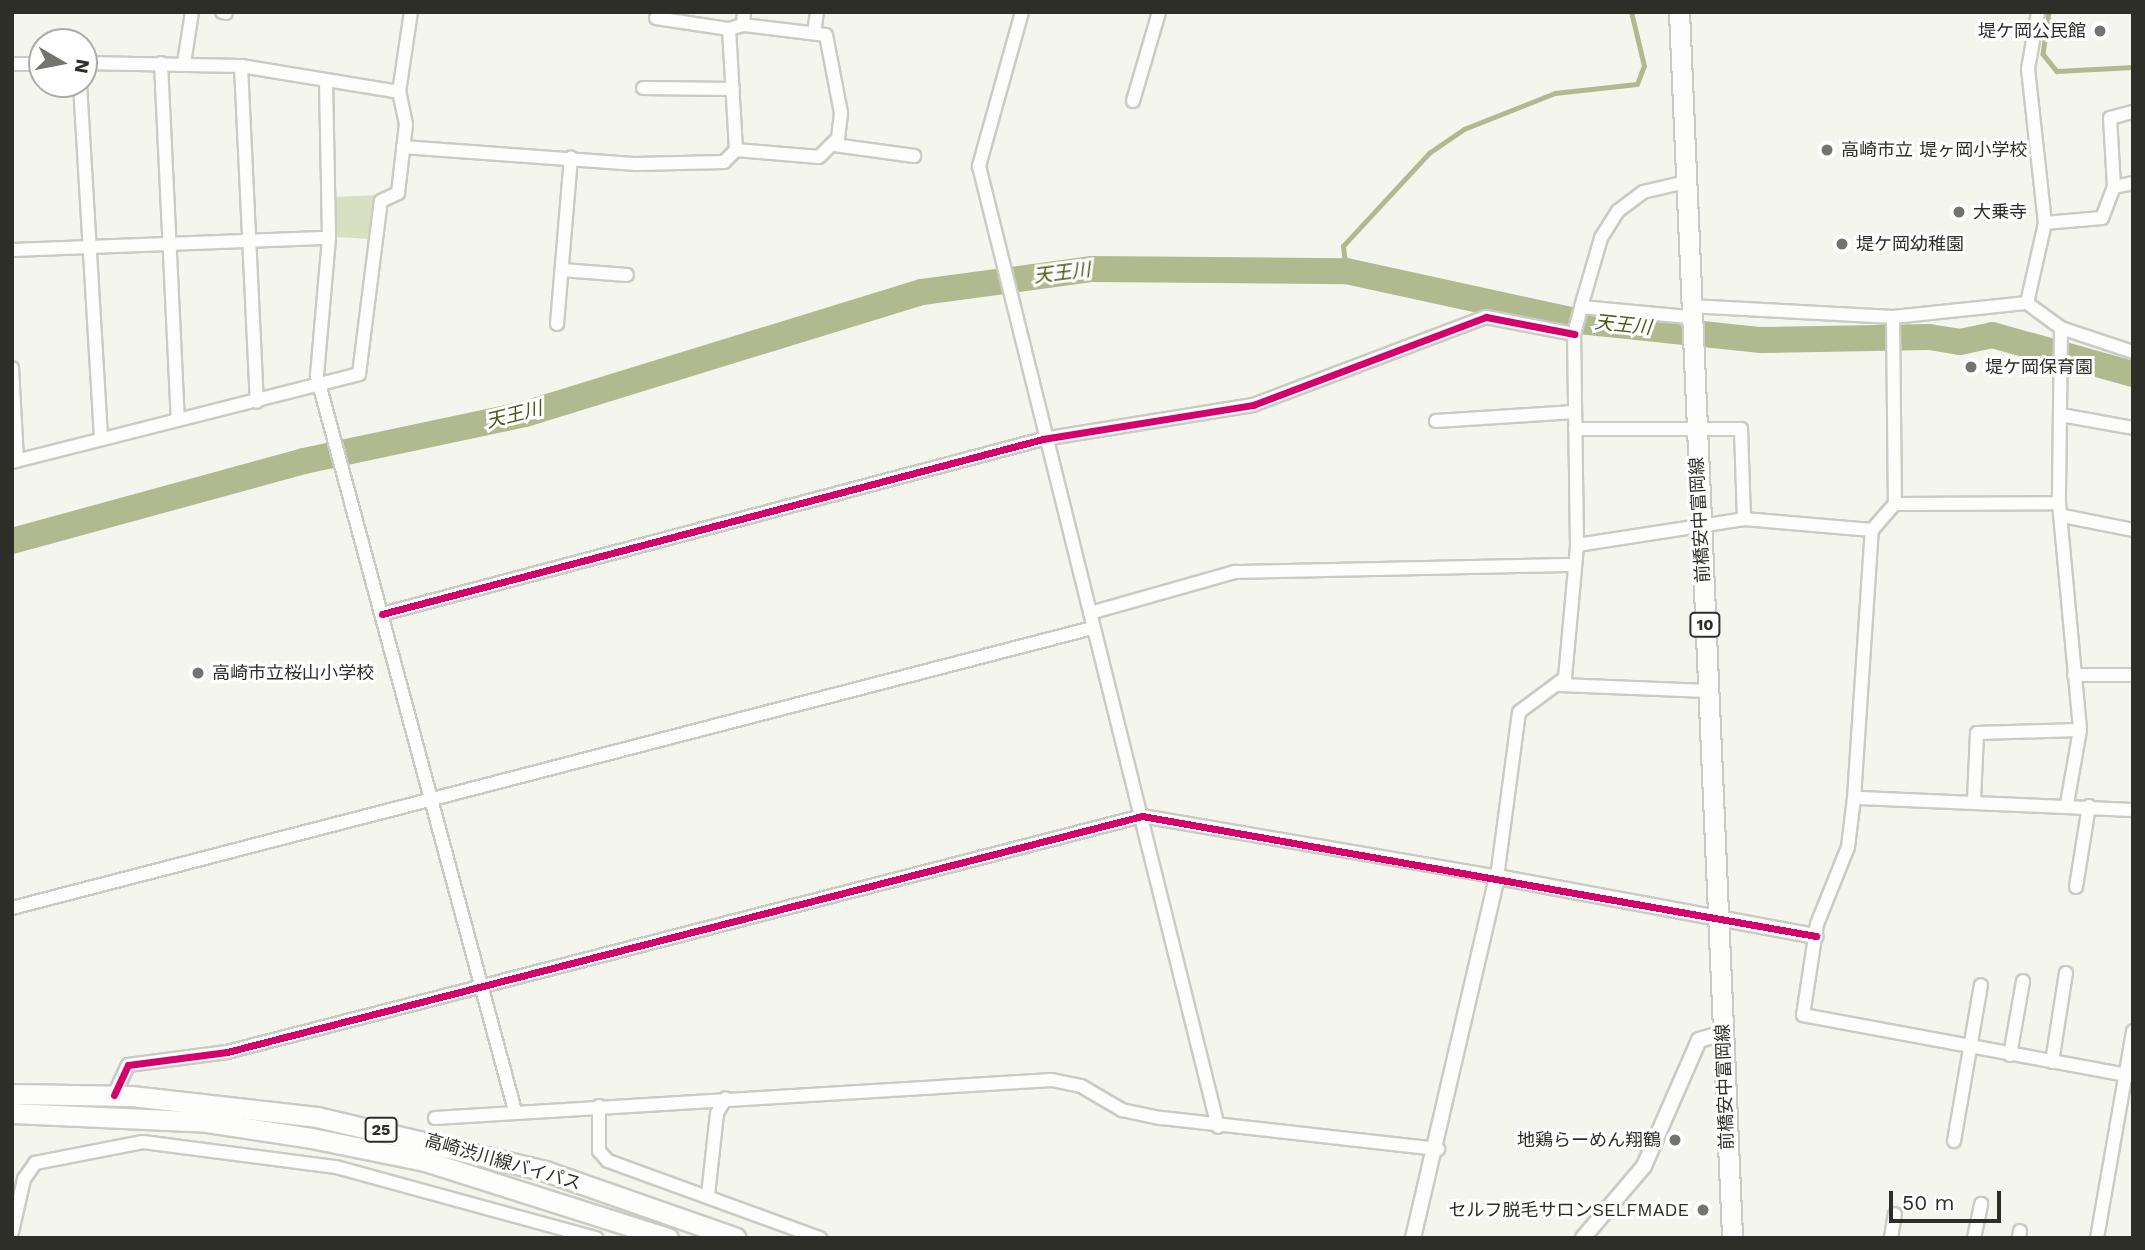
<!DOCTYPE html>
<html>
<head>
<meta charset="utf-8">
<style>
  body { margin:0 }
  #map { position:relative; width:2145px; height:1250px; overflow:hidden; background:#f4f6ed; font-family:"Work Sans","Noto Sans JP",sans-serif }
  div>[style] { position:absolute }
  .green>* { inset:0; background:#d9e0c1 }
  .stream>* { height:4.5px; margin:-2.25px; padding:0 2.25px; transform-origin:2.25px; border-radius:2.25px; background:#b1ba8f }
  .river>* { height:26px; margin:-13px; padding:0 13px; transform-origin:13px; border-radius:13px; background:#b1ba8f }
  .roads { filter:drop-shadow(2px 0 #c9cbc4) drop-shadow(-2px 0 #c9cbc4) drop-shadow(0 2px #c9cbc4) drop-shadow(0 -2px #c9cbc4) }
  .minor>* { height:12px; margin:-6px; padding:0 6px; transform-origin:6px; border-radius:6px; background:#fdfefc }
  .tertiary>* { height:14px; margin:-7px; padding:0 7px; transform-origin:7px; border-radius:7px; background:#fdfefc }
  .primary>* { height:19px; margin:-9.5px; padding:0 9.5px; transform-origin:9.5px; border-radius:9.5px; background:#fdfefc }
  .cycleway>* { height:7px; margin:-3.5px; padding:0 3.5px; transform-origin:3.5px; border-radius:3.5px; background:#d6006c }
  .dots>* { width:19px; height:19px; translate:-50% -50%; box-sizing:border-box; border:4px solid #fff; border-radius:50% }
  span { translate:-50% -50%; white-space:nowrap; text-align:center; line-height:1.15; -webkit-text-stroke:6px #fff; paint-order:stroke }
  .shield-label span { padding:2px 5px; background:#fff; border:2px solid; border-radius:5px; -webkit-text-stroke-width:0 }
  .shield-label { font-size:16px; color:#2d2e28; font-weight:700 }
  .poi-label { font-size:18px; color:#2d2e28 }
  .right { translate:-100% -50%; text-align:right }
  .left { translate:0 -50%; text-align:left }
  .street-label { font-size:18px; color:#2d2e28 }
  .water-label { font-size:19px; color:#4d5718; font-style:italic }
  .frame { position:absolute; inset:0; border:14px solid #2d2e28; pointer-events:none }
  .north { position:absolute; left:28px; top:28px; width:70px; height:70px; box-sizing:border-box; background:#fff; border:2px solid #ababa9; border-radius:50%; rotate:100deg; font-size:19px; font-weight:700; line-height:28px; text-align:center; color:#2d2e28 }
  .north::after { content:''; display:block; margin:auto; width:24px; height:32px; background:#73746d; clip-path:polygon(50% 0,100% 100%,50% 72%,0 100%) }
  .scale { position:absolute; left:1889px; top:1191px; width:112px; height:32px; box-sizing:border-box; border:4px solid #2d2e28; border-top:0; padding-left:9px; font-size:21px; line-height:24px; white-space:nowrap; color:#2d2e28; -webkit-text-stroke:5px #fff; paint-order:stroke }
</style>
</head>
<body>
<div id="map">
  <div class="green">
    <i style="clip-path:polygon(377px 195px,370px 239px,334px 237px,333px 197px)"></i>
  </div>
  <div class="stream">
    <i style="left:2049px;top:12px;width:42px;rotate:98.1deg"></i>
    <i style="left:2043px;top:54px;width:22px;rotate:51deg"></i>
    <i style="left:2057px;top:71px;width:76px;rotate:-3deg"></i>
    <i style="left:1346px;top:271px;width:25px;rotate:-97deg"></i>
    <i style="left:1343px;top:246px;width:127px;rotate:-47.2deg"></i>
    <i style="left:1429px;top:153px;width:42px;rotate:-34.4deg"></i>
    <i style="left:1464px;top:129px;width:98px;rotate:-21.6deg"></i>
    <i style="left:1555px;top:93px;width:82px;rotate:-6.3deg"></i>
    <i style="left:1637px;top:84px;width:19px;rotate:-69deg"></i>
    <i style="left:1644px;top:66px;width:56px;rotate:-103.5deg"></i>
  </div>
  <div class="river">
    <i style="left:12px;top:541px;width:303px;rotate:-15.3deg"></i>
    <i style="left:304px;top:461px;width:226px;rotate:-12deg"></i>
    <i style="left:525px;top:414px;width:415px;rotate:-17.1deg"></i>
    <i style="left:922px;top:292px;width:172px;rotate:-7.7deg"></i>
    <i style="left:1092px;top:269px;width:254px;rotate:0.5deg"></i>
    <i style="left:1346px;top:271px;width:229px;rotate:12.3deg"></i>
    <i style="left:1570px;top:320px;width:192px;rotate:6deg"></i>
    <i style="left:1761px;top:340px;width:168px;rotate:-1deg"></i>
    <i style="left:1929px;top:337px;width:31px;rotate:9deg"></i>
    <i style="left:1960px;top:342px;width:33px;rotate:-12deg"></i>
    <i style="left:1992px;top:335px;width:146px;rotate:15.5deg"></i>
  </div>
  <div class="roads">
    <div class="minor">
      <i style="left:222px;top:12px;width:4px;rotate:14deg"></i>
      <i style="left:1022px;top:12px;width:160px;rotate:105.6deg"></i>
      <i style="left:979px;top:166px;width:990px;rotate:76.03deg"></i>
      <i style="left:656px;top:18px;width:74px;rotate:8.6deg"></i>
      <i style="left:814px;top:33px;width:21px;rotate:-82deg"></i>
      <i style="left:84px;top:63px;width:157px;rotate:1.1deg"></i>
      <i style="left:241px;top:66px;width:160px;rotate:9.3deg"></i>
      <i style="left:399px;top:92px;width:81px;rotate:-81.5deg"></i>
      <i style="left:161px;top:63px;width:356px;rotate:87.3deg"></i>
      <i style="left:184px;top:63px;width:52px;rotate:-81.1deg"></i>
      <i style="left:12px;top:64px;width:30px"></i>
      <i style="left:241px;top:66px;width:336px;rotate:87.3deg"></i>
      <i style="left:326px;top:80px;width:158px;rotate:88.9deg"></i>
      <i style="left:329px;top:238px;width:139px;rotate:95deg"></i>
      <i style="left:317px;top:376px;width:761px;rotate:74.92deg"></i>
      <i style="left:80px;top:84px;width:354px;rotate:86.6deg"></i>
      <i style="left:643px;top:88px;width:90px;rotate:0.6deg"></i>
      <i style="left:1133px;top:101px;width:93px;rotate:-73.7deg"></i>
      <i style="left:834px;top:145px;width:81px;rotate:7.8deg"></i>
      <i style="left:403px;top:147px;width:234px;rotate:4.2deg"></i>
      <i style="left:636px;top:164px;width:88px;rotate:-1.3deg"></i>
      <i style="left:724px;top:162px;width:17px;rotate:-45deg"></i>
      <i style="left:736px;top:150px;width:121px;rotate:-93.3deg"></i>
      <i style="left:729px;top:29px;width:15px;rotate:-16deg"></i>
      <i style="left:743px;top:25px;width:13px;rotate:-86deg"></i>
      <i style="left:736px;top:150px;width:83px;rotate:4.8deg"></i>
      <i style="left:819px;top:157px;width:27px;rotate:-45deg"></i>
      <i style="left:838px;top:138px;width:25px;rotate:-83deg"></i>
      <i style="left:841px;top:113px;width:79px;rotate:-100.9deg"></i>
      <i style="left:826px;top:35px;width:84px;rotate:-173.1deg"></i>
      <i style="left:2114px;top:187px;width:69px;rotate:-93.3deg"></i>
      <i style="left:2110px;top:118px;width:24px;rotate:-15deg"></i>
      <i style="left:2045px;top:223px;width:57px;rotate:-5deg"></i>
      <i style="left:2102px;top:218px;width:33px;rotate:-69deg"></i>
      <i style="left:2114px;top:187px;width:19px;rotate:-12deg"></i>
      <i style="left:12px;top:250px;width:317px;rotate:-2.2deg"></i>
      <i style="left:562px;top:270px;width:65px;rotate:4.4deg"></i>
      <i style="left:2027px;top:303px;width:82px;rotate:-77.3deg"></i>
      <i style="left:2045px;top:223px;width:155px;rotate:-96.3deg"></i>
      <i style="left:2028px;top:69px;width:58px;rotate:-80deg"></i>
      <i style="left:1690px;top:306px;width:203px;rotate:3.1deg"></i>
      <i style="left:1893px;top:317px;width:135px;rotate:-6deg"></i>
      <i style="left:2027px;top:303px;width:42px;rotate:36.3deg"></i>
      <i style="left:2061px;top:328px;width:76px;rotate:18.4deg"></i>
      <i style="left:1581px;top:307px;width:108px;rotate:5.3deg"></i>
      <i style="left:1893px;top:317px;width:187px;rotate:89.4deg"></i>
      <i style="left:557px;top:324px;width:167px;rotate:-85.2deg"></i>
      <i style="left:2061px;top:328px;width:175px;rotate:90.7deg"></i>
      <i style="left:2059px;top:503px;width:228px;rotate:84.7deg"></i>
      <i style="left:2080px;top:730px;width:75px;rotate:100deg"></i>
      <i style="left:12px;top:368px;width:93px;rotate:86.9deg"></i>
      <i style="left:2061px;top:415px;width:73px;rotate:10.2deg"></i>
      <i style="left:1436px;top:421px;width:139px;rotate:-3.7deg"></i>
      <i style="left:1575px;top:429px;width:166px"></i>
      <i style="left:1741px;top:429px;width:90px;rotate:88.1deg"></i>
      <i style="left:12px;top:462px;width:358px;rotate:-14.2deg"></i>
      <i style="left:359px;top:374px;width:174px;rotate:-82.8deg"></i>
      <i style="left:381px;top:201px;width:19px;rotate:-25deg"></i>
      <i style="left:398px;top:193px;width:69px;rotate:-83.4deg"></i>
      <i style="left:406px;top:124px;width:33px;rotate:-102deg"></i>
      <i style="left:2063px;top:516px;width:71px;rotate:11.3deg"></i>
      <i style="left:1577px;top:545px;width:169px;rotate:-8.8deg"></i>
      <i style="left:1744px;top:519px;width:128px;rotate:4.9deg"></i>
      <i style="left:1872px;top:530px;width:35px;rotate:-49deg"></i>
      <i style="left:1895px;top:504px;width:164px;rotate:-0.3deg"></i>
      <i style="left:1090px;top:613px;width:151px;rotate:-15.8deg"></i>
      <i style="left:1235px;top:572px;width:337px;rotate:-1.2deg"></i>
      <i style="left:382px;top:614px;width:684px;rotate:-14.83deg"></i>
      <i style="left:1043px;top:439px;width:213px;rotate:-9.2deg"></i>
      <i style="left:1253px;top:405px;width:249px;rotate:-20.7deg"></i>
      <i style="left:1486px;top:317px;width:90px;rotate:10.9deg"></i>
      <i style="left:2074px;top:675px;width:59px"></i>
      <i style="left:1560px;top:685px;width:148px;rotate:2.3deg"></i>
      <i style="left:1854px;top:798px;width:269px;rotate:-86.2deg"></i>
      <i style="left:1974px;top:800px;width:67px;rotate:-87.4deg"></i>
      <i style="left:1977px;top:733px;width:103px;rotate:-1.7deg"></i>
      <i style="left:2133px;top:810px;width:279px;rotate:-177.5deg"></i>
      <i style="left:1854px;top:798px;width:49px;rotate:97deg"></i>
      <i style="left:1848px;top:847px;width:83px;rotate:111.9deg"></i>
      <i style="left:1817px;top:924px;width:92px;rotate:98.7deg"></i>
      <i style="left:1803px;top:1015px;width:336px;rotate:10.5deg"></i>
      <i style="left:2076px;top:887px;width:82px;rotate:-80.9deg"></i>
      <i style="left:12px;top:908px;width:1116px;rotate:-14.53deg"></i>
      <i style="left:2010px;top:1055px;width:75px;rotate:-80deg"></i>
      <i style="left:2052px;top:1062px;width:90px;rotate:-81.1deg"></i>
      <i style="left:114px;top:1095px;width:33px;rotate:-65deg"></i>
      <i style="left:128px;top:1065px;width:100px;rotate:-7.5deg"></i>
      <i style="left:227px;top:1052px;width:945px;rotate:-14.46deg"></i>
      <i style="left:1142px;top:816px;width:360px;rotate:9.7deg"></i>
      <i style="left:1497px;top:877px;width:166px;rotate:-82.4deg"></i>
      <i style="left:1519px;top:712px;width:57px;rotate:-36.5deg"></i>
      <i style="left:1565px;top:678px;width:134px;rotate:-84.8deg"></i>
      <i style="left:1577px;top:545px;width:211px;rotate:-90.8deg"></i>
      <i style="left:1574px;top:334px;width:28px;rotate:-75deg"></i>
      <i style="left:1581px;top:307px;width:72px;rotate:-73.8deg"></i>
      <i style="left:1601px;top:238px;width:32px;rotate:-58deg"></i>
      <i style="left:1618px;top:211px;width:31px;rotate:-37deg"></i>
      <i style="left:1643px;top:192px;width:44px;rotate:-13.1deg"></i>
      <i style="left:599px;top:1106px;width:45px;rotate:90deg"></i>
      <i style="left:599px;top:1151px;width:13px;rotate:48deg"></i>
      <i style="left:608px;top:1161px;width:226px;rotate:20deg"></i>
      <i style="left:435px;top:1118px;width:618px;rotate:-3.52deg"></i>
      <i style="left:1052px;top:1080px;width:30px;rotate:12deg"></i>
      <i style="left:1081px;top:1086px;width:48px;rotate:30.3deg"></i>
      <i style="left:1122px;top:1110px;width:40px;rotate:12deg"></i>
      <i style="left:1161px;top:1118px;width:279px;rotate:6.4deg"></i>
      <i style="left:1954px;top:1141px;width:158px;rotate:-80.2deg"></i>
      <i style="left:708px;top:1195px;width:82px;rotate:-83.7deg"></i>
      <i style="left:717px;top:1113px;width:17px;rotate:-59deg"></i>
      <i style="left:12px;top:1232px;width:54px;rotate:-77.2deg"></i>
      <i style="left:24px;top:1179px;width:19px;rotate:-55deg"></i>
      <i style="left:35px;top:1163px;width:110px;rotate:-11deg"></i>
      <i style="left:143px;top:1142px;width:195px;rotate:7.4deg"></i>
      <i style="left:336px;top:1167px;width:270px;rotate:15.3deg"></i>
      <i style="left:1891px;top:1238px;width:24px;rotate:-81deg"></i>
      <i style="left:1974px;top:1238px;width:35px;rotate:-78deg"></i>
      <i style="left:2019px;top:1238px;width:7px;rotate:-82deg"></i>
      <i style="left:2097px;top:1238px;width:210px;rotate:-80.1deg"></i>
    </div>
    <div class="tertiary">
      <i style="left:1413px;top:1238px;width:371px;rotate:-76.9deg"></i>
      <i style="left:1497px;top:877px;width:324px;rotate:10.5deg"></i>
      <i style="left:1583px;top:1238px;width:94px;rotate:-49.7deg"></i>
      <i style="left:1644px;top:1166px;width:137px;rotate:-66.4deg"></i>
      <i style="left:1699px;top:1040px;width:25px;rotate:-16deg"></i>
    </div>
    <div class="primary">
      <i style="left:1679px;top:12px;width:1227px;rotate:87.52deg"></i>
      <i style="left:12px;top:1094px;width:119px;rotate:1deg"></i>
      <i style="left:131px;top:1096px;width:187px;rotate:6.4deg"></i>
      <i style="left:317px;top:1117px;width:234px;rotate:13.3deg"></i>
      <i style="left:545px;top:1171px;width:202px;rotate:19.3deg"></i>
      <i style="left:12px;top:1113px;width:195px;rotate:2.6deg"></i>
      <i style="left:207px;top:1122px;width:105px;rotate:8.7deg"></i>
      <i style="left:311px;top:1138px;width:116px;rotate:11.4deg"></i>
      <i style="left:425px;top:1161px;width:255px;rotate:17.6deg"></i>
    </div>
  </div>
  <div class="cycleway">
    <i style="left:382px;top:614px;width:684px;rotate:-14.83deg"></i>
    <i style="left:1043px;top:439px;width:213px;rotate:-9.2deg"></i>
    <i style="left:1253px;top:405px;width:249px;rotate:-20.7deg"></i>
    <i style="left:1486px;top:317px;width:90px;rotate:10.9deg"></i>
    <i style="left:114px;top:1095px;width:33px;rotate:-65deg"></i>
    <i style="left:128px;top:1065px;width:100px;rotate:-7.5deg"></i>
    <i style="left:227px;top:1052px;width:945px;rotate:-14.46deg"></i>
    <i style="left:1142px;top:816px;width:685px;rotate:10.1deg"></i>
  </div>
  <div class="dots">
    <i style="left:2100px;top:31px;background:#73746d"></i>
    <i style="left:1827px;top:150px;background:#73746d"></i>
    <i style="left:1959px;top:212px;background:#73746d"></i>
    <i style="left:1842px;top:244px;background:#73746d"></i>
    <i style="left:1971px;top:367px;background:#73746d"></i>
    <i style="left:198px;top:673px;background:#73746d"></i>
    <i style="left:1675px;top:1140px;background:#73746d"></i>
    <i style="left:1703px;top:1210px;background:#73746d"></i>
  </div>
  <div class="shield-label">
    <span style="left:1705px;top:625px">10</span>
    <span style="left:381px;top:1130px">25</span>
  </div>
  <div class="poi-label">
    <span class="right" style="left:2086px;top:31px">堤ケ岡公民館</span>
    <span class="left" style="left:1841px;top:150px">高崎市立 堤ヶ岡小学校</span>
    <span class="left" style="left:1973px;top:212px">大乗寺</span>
    <span class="left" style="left:1856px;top:244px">堤ケ岡幼稚園</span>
    <span class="left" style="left:1985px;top:367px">堤ケ岡保育園</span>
    <span class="left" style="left:212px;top:673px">高崎市立桜山小学校</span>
    <span class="right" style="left:1661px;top:1140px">地鶏らーめん翔鶴</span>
    <span class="right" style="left:1689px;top:1210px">セルフ脱毛サロンSELFMADE</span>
  </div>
  <div class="street-label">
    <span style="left:1700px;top:520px;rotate:-93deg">前橋安中富岡線</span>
    <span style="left:1725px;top:1087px;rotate:-92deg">前橋安中富岡線</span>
    <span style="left:503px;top:1162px;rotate:16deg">高崎渋川線バイパス</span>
  </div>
  <div class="water-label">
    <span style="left:1062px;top:273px;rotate:-7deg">天王川</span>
    <span style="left:1623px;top:325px;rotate:6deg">天王川</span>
    <span style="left:514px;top:415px;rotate:-14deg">天王川</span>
  </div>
  <div class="frame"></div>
  <div class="north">N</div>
  <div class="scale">50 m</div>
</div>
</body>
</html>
